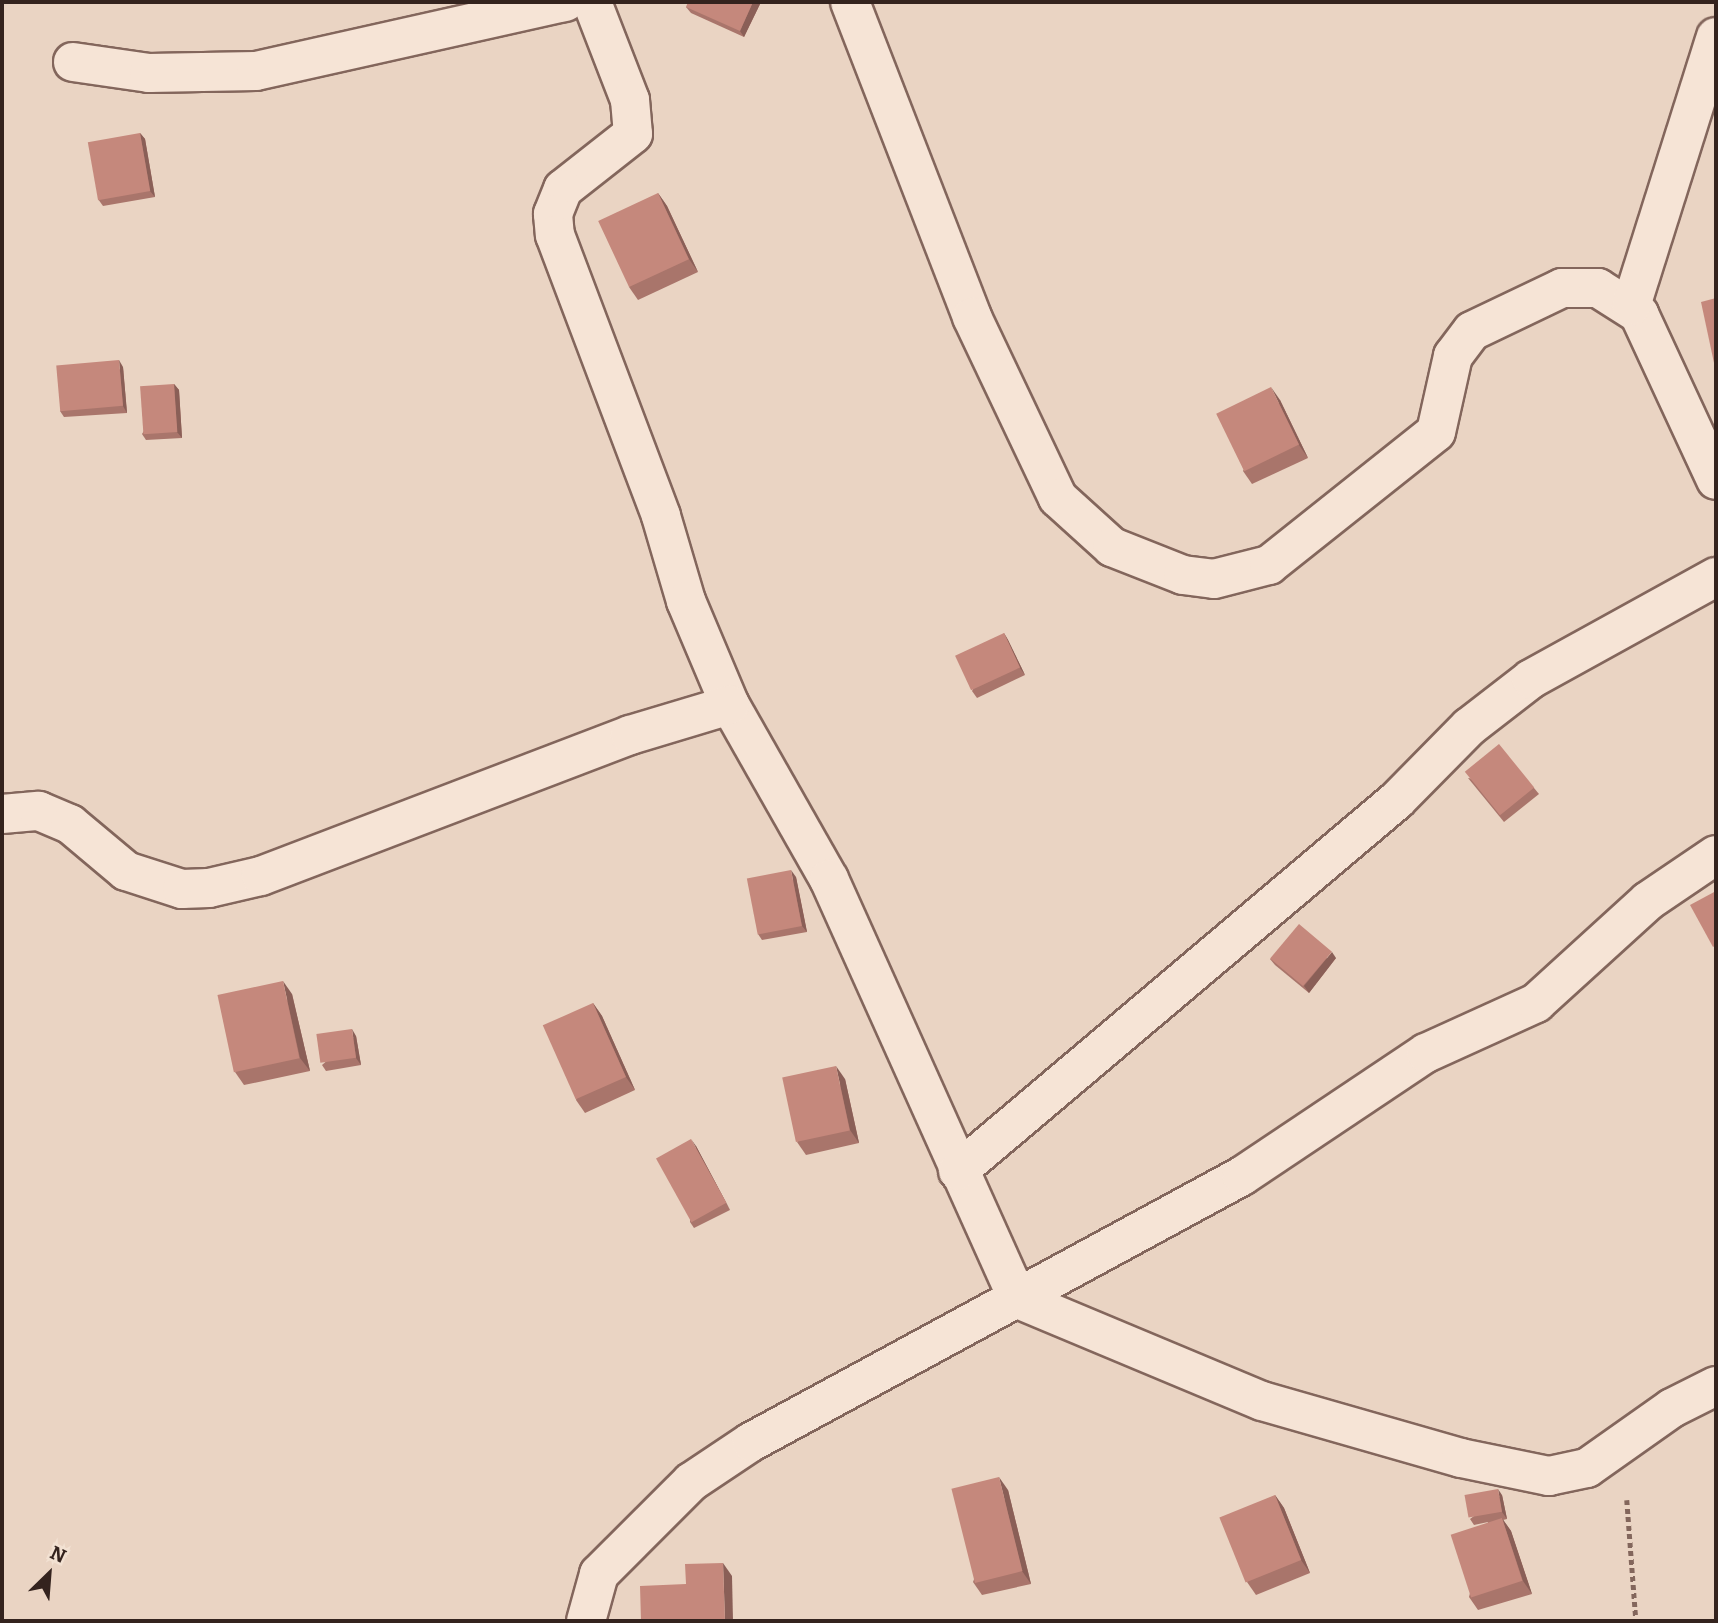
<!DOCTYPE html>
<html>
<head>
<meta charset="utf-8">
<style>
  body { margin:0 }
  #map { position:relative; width:1718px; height:1623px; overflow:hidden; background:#ead4c3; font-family:Bitter,serif }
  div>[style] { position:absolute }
  .path>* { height:4.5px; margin-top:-2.25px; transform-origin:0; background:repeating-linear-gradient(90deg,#83665c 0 5px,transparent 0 8.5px) }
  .roads { filter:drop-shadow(2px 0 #83665c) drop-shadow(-2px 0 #83665c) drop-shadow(0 2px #83665c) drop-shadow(0 -2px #83665c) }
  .minor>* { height:38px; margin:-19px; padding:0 19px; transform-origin:19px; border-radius:19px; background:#f6e4d6 }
  .wall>* { inset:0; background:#a9756b }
  .shaded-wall>* { inset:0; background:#8a5f57 }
  .building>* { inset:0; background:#c5887c; transform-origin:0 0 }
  span { translate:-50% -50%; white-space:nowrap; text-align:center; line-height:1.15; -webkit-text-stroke:6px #f2e1d2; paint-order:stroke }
  .frame { position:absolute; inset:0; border:4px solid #34231e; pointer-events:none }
  .north { position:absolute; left:14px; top:1539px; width:70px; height:70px; -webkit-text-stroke:5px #f2e1d2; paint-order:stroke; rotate:25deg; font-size:19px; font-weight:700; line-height:28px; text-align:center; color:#34231e }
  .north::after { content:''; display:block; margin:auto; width:24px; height:32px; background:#34231e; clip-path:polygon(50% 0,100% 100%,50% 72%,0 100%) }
</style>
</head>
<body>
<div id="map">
  <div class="path">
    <i style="left:1627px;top:1500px;width:121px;rotate:85.7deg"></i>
  </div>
  <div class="roads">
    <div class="minor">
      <i style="left:592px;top:2px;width:105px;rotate:68.8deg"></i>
      <i style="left:630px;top:100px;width:34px;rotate:85deg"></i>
      <i style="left:633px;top:134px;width:89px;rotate:141.8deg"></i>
      <i style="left:563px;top:189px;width:27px;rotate:112deg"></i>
      <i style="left:553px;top:214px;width:21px;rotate:85deg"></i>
      <i style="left:555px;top:235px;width:300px;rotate:69.3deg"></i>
      <i style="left:661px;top:516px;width:89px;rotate:73.6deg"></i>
      <i style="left:686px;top:601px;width:113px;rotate:67.1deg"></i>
      <i style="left:730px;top:705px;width:200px;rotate:60.4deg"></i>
      <i style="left:829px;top:879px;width:461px;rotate:65.8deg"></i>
      <i style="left:1018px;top:1299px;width:264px;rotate:22.7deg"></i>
      <i style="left:1262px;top:1401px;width:207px;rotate:16deg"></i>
      <i style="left:1461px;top:1458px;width:90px;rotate:11.6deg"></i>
      <i style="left:1549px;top:1476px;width:39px;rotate:-12deg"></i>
      <i style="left:1587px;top:1468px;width:104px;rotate:-35.2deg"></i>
      <i style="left:1672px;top:1408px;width:49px;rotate:-26.6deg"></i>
      <i style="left:850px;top:2px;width:338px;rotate:68.8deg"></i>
      <i style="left:972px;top:317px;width:200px;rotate:64.6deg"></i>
      <i style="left:1058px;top:498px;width:73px;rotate:42.2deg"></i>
      <i style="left:1112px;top:547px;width:76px;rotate:21.5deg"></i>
      <i style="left:1183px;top:575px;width:31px;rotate:7deg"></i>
      <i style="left:1214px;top:579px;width:57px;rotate:-14.3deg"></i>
      <i style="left:1269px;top:565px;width:213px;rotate:-38.5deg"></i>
      <i style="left:1436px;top:432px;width:78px;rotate:-77.4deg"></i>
      <i style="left:1453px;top:356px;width:31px;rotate:-53deg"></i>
      <i style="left:1472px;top:331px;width:100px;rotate:-25.5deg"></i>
      <i style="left:1562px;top:288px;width:36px"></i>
      <i style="left:1598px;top:288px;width:49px;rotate:32.4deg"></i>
      <i style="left:1639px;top:314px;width:183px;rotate:65.1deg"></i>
      <i style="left:73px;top:62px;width:77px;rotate:8.2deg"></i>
      <i style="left:149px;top:73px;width:107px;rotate:-1.1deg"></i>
      <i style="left:256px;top:71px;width:317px;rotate:-12.6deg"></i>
      <i style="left:1631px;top:306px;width:282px;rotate:-72.5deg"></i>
      <i style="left:2px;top:814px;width:37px;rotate:-5deg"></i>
      <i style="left:39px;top:811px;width:34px;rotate:23deg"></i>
      <i style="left:70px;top:824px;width:73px;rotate:40deg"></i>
      <i style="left:126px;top:871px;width:59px;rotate:17.8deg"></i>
      <i style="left:182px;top:889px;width:27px;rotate:-2deg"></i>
      <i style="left:209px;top:888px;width:53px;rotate:-13deg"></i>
      <i style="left:261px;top:876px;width:395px;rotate:-20.9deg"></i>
      <i style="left:630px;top:735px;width:104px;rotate:-16.7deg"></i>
      <i style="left:958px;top:1171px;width:575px;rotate:-40.2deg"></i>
      <i style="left:1397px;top:800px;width:103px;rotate:-45.4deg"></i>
      <i style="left:1469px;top:727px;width:78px;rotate:-37.7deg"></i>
      <i style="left:1531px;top:679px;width:211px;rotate:-28.9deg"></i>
      <i style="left:586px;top:1621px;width:49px;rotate:-74.5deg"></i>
      <i style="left:599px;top:1574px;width:130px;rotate:-45deg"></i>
      <i style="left:691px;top:1482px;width:72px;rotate:-33.7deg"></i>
      <i style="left:751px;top:1442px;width:558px;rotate:-28.45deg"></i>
      <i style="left:1242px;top:1176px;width:221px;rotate:-33.8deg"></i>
      <i style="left:1426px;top:1053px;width:121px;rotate:-24.4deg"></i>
      <i style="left:1536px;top:1003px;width:151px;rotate:-42.3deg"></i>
      <i style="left:1648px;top:901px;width:82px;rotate:-34.1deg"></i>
    </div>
  </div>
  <div class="wall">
    <i style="clip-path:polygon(761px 2px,744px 37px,691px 13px,686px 7px)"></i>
    <i style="clip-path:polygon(140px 133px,145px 139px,155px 197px,103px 206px,98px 199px)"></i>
    <i style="clip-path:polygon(658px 193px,667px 206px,698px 272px,638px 300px,629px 287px)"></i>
    <i style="clip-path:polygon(123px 367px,127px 413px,64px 417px,60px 411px)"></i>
    <i style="clip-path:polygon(174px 384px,179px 390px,182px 438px,146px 440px,142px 434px)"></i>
    <i style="clip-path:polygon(1280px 400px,1308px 458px,1252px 484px,1243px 471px)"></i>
    <i style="clip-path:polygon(1004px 633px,1008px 640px,1025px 675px,977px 698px,972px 691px)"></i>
    <i style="clip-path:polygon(1468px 778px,1534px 788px,1539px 794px,1504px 822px)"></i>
    <i style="clip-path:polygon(796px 877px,807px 932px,762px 940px,758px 934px)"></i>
    <i style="clip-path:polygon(1336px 958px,1309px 993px,1275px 965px,1270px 959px)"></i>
    <i style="clip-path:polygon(292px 994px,310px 1071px,244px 1085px,235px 1072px)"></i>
    <i style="clip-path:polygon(593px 1003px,602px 1016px,635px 1090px,585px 1113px,576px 1100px)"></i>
    <i style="clip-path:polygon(356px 1036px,361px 1065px,326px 1071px,322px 1065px)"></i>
    <i style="clip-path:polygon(845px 1079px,859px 1143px,806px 1155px,797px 1142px)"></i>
    <i style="clip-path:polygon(696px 1146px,730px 1210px,694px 1228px,690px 1222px)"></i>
    <i style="clip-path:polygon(1008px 1490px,1031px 1584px,982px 1595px,973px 1582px)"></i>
    <i style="clip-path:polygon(1275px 1495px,1284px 1508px,1310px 1573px,1256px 1595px,1247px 1582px)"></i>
    <i style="clip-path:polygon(1502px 1495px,1507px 1519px,1503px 1520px,1511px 1531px,1532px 1594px,1478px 1610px,1469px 1597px,1488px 1522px,1474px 1525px,1470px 1519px)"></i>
  </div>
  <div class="shaded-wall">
    <i style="clip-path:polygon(753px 2px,761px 2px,744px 37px,740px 31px)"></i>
    <i style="clip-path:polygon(140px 133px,145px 139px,155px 197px,150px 191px)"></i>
    <i style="clip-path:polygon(658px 193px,667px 206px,698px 272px,689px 259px)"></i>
    <i style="clip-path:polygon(119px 360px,123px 367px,127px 413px,123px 406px)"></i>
    <i style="clip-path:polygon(174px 384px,179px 390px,182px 438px,177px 432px)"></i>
    <i style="clip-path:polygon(1271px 387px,1280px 400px,1308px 458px,1299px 445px)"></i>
    <i style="clip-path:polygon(1004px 633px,1008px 640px,1025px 675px,1020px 668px)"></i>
    <i style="clip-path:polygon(791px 870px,796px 877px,807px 932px,802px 926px)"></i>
    <i style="clip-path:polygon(1332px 952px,1336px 958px,1309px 993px,1304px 986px)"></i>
    <i style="clip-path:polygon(283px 981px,292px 994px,310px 1071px,300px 1058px)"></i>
    <i style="clip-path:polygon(593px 1003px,602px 1016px,635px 1090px,626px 1077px)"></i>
    <i style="clip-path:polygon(352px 1029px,356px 1036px,361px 1065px,356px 1058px)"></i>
    <i style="clip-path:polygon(836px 1066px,845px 1079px,859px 1143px,850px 1130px)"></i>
    <i style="clip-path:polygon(691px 1139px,696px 1146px,730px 1210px,726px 1203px)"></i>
    <i style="clip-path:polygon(999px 1477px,1008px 1490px,1031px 1584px,1022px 1571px)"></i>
    <i style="clip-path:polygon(1498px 1489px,1502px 1495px,1507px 1519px,1502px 1512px)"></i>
    <i style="clip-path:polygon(1275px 1495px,1284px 1508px,1310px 1573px,1301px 1560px)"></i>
    <i style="clip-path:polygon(1502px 1518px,1511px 1531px,1532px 1594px,1523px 1581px)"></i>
    <i style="clip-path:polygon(723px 1563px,732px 1576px,733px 1621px,725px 1621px)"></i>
  </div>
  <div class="building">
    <i style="clip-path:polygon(688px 2px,753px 2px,740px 31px,686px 7px)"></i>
    <i style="left:140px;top:133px;width:59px;height:53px;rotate:80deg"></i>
    <i style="left:658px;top:193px;width:73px;height:66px;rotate:65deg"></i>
    <i style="clip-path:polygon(1716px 298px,1716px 363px,1714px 363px,1701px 302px)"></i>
    <i style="left:119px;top:360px;width:46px;height:63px;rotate:85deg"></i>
    <i style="left:174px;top:384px;width:48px;height:34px;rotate:86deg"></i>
    <i style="left:1271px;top:387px;width:64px;height:61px;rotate:64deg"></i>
    <i style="left:1004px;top:633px;width:38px;height:54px;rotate:65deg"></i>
    <i style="left:1499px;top:744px;width:56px;height:44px;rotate:51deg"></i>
    <i style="left:791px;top:870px;width:57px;height:45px;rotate:79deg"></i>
    <i style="clip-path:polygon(1716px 891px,1716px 945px,1713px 947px,1690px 905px)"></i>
    <i style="left:1299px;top:924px;width:43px;height:45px;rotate:40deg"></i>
    <i style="left:283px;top:981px;width:79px;height:67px;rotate:78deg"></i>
    <i style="left:593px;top:1003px;width:81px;height:55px;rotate:66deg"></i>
    <i style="left:352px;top:1029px;width:29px;height:36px;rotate:82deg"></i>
    <i style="left:836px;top:1066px;width:66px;height:55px;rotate:78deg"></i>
    <i style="left:691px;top:1139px;width:73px;height:40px;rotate:61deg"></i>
    <i style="left:999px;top:1477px;width:97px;height:49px;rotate:76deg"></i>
    <i style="left:1498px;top:1489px;width:23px;height:34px;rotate:80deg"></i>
    <i style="left:1275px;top:1495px;width:70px;height:60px;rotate:68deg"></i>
    <i style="left:1502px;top:1518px;width:66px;height:54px;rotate:72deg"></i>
    <i style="clip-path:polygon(723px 1563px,725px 1621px,641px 1621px,640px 1586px,686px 1584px,685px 1564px)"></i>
  </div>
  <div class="frame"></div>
  <div class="north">N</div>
</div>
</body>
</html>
